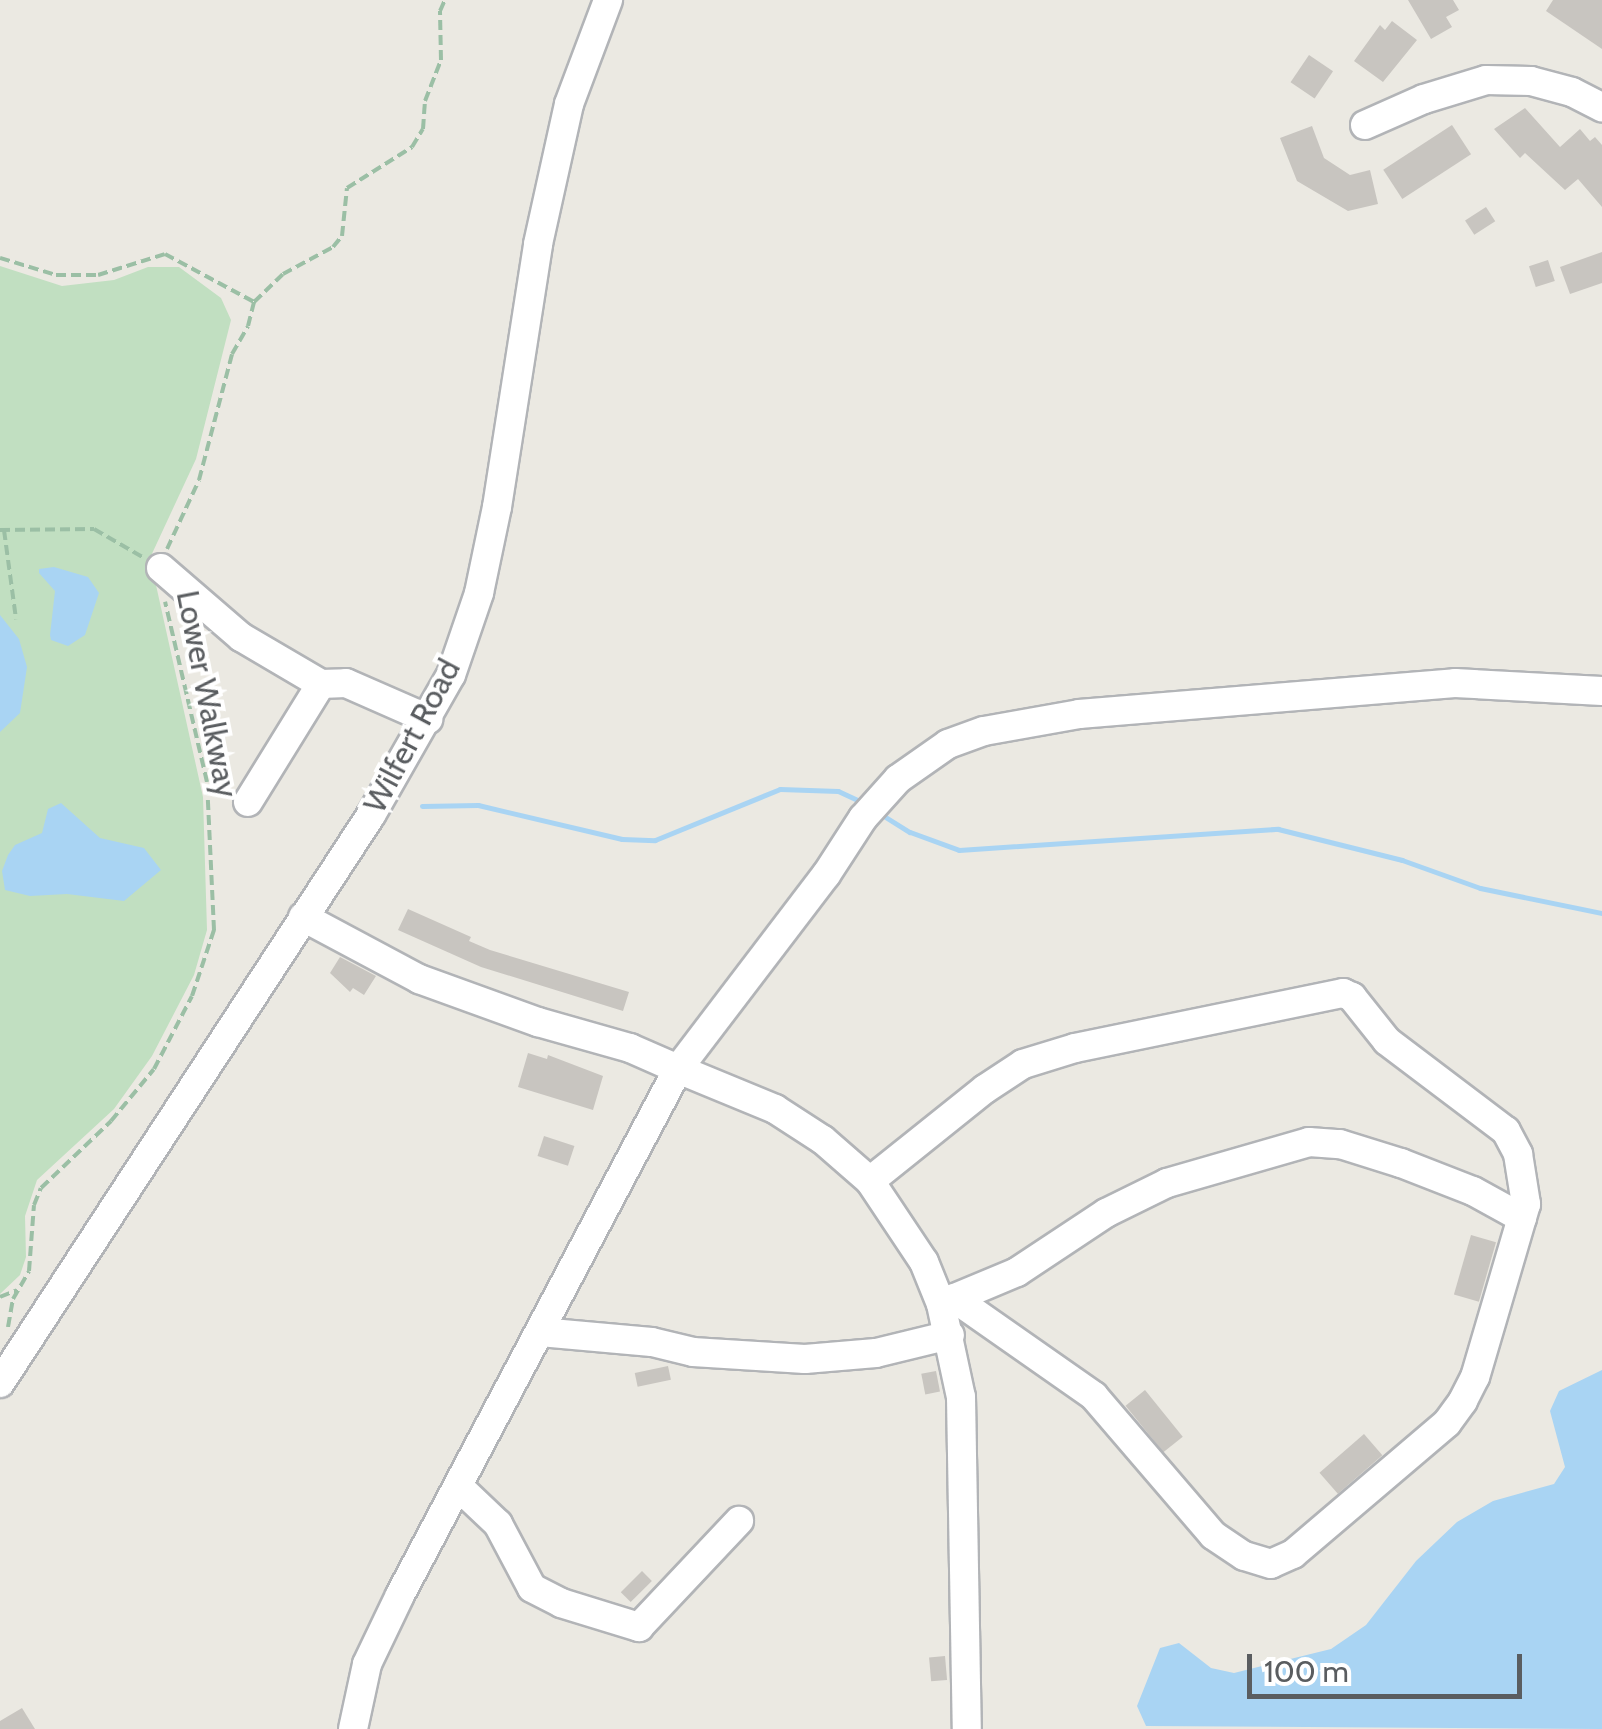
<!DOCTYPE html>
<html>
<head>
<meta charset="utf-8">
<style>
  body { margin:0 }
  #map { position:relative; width:1602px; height:1729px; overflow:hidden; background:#ebe9e2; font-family:Cabin,sans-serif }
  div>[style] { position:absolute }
  .green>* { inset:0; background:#c1dfc1 }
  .water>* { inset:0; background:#a9d4f3 }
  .stream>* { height:5px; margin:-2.5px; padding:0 2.5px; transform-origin:2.5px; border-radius:2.5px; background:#a9d4f3 }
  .building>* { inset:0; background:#c8c5c0; transform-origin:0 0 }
  .path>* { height:4px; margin-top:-2px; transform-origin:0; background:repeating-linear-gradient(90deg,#9bbfa5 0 10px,transparent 0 15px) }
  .roads { filter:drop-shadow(2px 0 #b2b4b7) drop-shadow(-2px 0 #b2b4b7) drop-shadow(0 2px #b2b4b7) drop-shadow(0 -2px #b2b4b7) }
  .minor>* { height:28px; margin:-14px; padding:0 14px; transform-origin:14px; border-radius:14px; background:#fff }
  span { translate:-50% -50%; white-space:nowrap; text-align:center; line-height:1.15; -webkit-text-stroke:8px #fff; paint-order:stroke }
  .street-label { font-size:32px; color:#5a5d60 }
  .scale { position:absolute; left:1247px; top:1654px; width:275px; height:45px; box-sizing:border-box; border:5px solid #5a5d60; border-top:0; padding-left:12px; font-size:30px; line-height:35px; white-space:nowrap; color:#5a5d60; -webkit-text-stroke:8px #fff; paint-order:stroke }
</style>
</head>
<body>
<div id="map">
  <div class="green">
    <i style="clip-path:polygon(0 266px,62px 286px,114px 280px,148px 267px,179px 267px,221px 298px,231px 320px,196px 459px,150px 558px,203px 797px,207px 930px,194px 975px,152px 1056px,114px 1109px,37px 1180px,25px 1216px,26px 1257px,20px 1275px,0 1294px)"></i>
  </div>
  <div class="water">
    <i style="clip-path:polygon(54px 567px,88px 577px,99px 593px,85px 635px,68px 646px,51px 640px,50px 635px,55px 591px,39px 573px,39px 569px)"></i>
    <i style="clip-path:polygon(0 615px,19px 639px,27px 667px,20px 713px,0 732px)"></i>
    <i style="clip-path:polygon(61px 803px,100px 838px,144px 848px,161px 870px,124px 901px,67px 894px,30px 896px,5px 890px,2px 871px,8px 855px,15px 845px,42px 833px,48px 809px)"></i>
    <i style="clip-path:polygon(1602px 1370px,1602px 1729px,1146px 1726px,1137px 1706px,1160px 1648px,1179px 1643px,1211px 1668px,1234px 1673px,1331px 1649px,1366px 1625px,1416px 1561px,1457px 1522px,1493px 1501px,1554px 1484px,1565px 1467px,1550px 1411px,1559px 1391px)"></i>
  </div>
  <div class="stream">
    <i style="left:422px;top:806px;width:56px;rotate:-1deg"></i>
    <i style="left:478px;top:805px;width:148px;rotate:13.3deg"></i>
    <i style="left:622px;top:839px;width:33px;rotate:2deg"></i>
    <i style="left:655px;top:840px;width:135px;rotate:-22.2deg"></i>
    <i style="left:780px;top:789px;width:58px;rotate:2deg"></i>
    <i style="left:838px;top:791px;width:31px;rotate:25deg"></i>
    <i style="left:879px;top:813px;width:36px;rotate:32deg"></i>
    <i style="left:910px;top:832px;width:52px;rotate:20.2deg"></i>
    <i style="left:959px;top:850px;width:320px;rotate:-3.8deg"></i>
    <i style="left:1278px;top:829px;width:128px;rotate:14deg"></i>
    <i style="left:1402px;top:860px;width:83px;rotate:19.7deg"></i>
    <i style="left:1480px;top:888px;width:125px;rotate:11.6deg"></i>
  </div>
  <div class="building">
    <i style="clip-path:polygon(1408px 0,1453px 0,1459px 10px,1446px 17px,1452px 27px,1431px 39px)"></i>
    <i style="clip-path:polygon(1553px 0,1602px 0,1602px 49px,1546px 11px)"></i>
    <i style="clip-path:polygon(1392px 21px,1417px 40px,1383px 82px,1354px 61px,1380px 25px,1385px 30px)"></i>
    <i style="left:1309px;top:55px;width:29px;height:33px;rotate:34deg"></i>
    <i style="clip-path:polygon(1525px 108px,1560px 147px,1580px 129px,1590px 141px,1595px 137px,1602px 145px,1602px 207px,1578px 179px,1565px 190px,1525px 153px,1520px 158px,1494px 129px)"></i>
    <i style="left:1452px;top:125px;width:35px;height:82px;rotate:57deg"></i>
    <i style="clip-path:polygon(1312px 126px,1324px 158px,1350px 175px,1370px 170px,1378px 204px,1348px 211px,1297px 181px,1280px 138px)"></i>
    <i style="left:1486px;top:207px;width:17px;height:25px;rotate:57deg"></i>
    <i style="clip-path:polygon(1602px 252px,1602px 283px,1570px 294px,1560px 267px)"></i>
    <i style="left:1548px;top:260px;width:22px;height:20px;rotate:72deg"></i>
    <i style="clip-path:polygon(408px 909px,471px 937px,469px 941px,490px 950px,629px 992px,623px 1011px,481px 967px,398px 930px)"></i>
    <i style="clip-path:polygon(340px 957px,376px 976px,364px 995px,353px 988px,350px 992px,330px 973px)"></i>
    <i style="clip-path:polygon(528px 1053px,547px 1059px,548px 1055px,603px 1076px,593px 1110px,518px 1087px)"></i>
    <i style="left:544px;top:1136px;width:32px;height:21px;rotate:18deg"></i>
    <i style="left:1471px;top:1235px;width:26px;height:62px;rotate:16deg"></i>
    <i style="left:668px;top:1366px;width:14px;height:34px;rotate:78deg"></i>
    <i style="left:936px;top:1371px;width:21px;height:15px;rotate:79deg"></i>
    <i style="left:1145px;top:1390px;width:60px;height:25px;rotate:51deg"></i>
    <i style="left:1364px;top:1434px;width:28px;height:59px;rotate:49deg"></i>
    <i style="left:642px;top:1571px;width:14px;height:30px;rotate:45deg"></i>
    <i style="left:945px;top:1656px;width:24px;height:16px;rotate:85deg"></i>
    <i style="clip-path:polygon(22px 1708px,35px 1729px,0 1729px,0 1721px)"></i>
  </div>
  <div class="path">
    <i style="left:0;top:258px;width:59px;rotate:16.9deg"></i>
    <i style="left:56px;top:275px;width:42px"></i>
    <i style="left:98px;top:275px;width:70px;rotate:-17.4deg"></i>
    <i style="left:165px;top:254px;width:101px;rotate:28.3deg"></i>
    <i style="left:254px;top:302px;width:40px;rotate:-44deg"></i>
    <i style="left:283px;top:274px;width:57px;rotate:-28.4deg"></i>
    <i style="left:333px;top:247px;width:14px;rotate:-51deg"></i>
    <i style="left:342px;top:236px;width:48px;rotate:-84.1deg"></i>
    <i style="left:347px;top:188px;width:77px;rotate:-32.2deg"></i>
    <i style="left:412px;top:147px;width:21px;rotate:-59deg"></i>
    <i style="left:423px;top:129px;width:28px;rotate:-86deg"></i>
    <i style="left:425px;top:101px;width:44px;rotate:-68.7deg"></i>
    <i style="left:441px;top:60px;width:49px;rotate:-91.2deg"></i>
    <i style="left:440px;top:11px;width:12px;rotate:-66deg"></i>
    <i style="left:0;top:530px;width:94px;rotate:-0.6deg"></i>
    <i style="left:94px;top:529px;width:58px;rotate:30.1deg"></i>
    <i style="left:4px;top:530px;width:90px;rotate:82.3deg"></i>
    <i style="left:167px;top:549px;width:76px;rotate:-65.1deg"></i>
    <i style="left:199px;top:480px;width:130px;rotate:-75.3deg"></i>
    <i style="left:232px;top:354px;width:32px;rotate:-60deg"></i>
    <i style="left:248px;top:326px;width:25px;rotate:-76deg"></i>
    <i style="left:0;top:1297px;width:18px;rotate:-22deg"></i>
    <i style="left:8px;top:1327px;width:28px;rotate:-80deg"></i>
    <i style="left:13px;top:1299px;width:32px;rotate:-60deg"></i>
    <i style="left:29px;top:1271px;width:66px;rotate:-85.7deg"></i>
    <i style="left:34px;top:1205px;width:18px;rotate:-68deg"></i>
    <i style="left:41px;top:1188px;width:97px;rotate:-43.7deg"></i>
    <i style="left:111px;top:1121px;width:67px;rotate:-50.4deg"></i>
    <i style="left:154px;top:1069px;width:82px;rotate:-62.5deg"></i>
    <i style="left:192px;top:996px;width:70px;rotate:-71.6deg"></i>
    <i style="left:214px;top:930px;width:148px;rotate:-92.7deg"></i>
    <i style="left:207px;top:782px;width:185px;rotate:-103.1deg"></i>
  </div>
  <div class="roads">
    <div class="minor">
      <i style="left:1365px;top:125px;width:64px;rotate:-23.8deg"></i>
      <i style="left:1424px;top:99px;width:65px;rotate:-17deg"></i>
      <i style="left:1486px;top:80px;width:45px;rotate:1.3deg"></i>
      <i style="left:1531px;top:81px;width:42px;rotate:15deg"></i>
      <i style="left:1572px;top:92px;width:34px;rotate:27deg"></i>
      <i style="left:161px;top:568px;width:106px;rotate:40.8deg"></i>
      <i style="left:241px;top:637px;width:93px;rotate:30.4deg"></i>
      <i style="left:321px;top:684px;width:25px;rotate:-2deg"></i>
      <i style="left:346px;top:683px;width:90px;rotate:23.7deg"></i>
      <i style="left:248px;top:802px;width:139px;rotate:-58.3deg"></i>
      <i style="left:303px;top:917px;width:132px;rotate:28.1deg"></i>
      <i style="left:419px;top:979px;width:127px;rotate:19.9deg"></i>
      <i style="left:538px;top:1022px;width:96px;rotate:15.8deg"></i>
      <i style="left:630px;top:1048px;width:52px;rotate:23.6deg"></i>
      <i style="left:678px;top:1069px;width:244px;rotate:-52.7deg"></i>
      <i style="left:826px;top:875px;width:68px;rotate:-57deg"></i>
      <i style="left:863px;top:818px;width:52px;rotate:-48.1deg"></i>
      <i style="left:898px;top:779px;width:61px;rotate:-35deg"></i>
      <i style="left:948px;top:744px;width:38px;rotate:-20deg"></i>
      <i style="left:984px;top:731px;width:97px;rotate:-10.1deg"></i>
      <i style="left:1079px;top:714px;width:377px;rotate:-4.7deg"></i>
      <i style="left:1455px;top:683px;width:147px;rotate:3.1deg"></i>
      <i style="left:870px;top:1181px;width:147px;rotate:-38.7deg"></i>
      <i style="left:985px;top:1089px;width:45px;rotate:-33.3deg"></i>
      <i style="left:1023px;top:1064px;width:54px;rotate:-17.1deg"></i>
      <i style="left:1075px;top:1048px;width:274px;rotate:-11.6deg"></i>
      <i style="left:1343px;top:993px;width:10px;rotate:24deg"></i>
      <i style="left:1352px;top:997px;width:56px;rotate:51.5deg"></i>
      <i style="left:1387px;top:1041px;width:149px;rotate:37.1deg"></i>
      <i style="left:1506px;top:1131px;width:26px;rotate:62deg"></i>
      <i style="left:1518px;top:1154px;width:51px;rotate:80.9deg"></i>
      <i style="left:1526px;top:1204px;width:180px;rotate:106.4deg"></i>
      <i style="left:1475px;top:1377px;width:27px;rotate:117deg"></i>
      <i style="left:1463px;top:1401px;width:27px;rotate:126deg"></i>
      <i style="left:1447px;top:1423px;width:202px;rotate:139.6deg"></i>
      <i style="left:1293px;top:1554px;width:24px;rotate:156deg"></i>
      <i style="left:1271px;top:1564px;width:28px;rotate:-163deg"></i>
      <i style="left:1244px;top:1556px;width:37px;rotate:-146deg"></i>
      <i style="left:1213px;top:1535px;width:183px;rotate:-130.6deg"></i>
      <i style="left:1094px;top:1396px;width:171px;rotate:-145deg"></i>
      <i style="left:943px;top:1303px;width:80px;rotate:-22.7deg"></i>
      <i style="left:1017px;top:1272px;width:107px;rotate:-33.5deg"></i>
      <i style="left:1106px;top:1213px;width:68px;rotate:-26.2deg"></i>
      <i style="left:1167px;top:1183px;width:148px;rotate:-16.1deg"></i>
      <i style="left:1309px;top:1142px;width:31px;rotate:4deg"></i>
      <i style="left:1340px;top:1144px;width:64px;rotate:17.3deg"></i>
      <i style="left:1401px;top:1163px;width:77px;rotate:21.3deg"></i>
      <i style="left:1473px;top:1191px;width:56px;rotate:28.9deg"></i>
      <i style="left:540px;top:1332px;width:112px;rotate:5.1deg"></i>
      <i style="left:652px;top:1342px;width:42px;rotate:13.7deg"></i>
      <i style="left:693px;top:1352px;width:112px;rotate:3.6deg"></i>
      <i style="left:805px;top:1359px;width:71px;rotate:-4.8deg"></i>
      <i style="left:876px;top:1353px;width:76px;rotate:-13.7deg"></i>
      <i style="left:0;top:1383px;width:678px;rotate:-56.85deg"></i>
      <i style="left:371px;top:815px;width:161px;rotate:-60.3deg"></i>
      <i style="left:451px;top:675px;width:87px;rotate:-71.1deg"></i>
      <i style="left:479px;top:593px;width:88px;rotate:-78.2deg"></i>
      <i style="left:497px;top:507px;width:266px;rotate:-81.1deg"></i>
      <i style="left:538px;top:244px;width:143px;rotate:-77.5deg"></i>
      <i style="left:569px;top:104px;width:111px;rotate:-69.4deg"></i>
      <i style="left:459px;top:1487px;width:54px;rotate:43.5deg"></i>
      <i style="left:498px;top:1524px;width:72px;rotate:62deg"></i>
      <i style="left:532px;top:1588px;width:33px;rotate:27deg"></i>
      <i style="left:561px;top:1603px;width:82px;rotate:17.1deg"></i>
      <i style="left:639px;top:1627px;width:146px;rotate:-46.7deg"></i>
      <i style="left:353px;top:1729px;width:66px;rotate:-77.8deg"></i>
      <i style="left:367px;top:1664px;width:76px;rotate:-64.4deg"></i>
      <i style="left:400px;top:1595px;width:595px;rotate:-62.14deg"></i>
      <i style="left:678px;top:1069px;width:105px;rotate:22.4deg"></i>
      <i style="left:775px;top:1109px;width:57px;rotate:32.9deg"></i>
      <i style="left:823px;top:1140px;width:62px;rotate:41.1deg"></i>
      <i style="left:870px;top:1181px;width:97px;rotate:56.3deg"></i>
      <i style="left:924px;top:1262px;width:45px;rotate:68deg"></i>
      <i style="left:941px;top:1304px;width:95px;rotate:77.9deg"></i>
      <i style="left:961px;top:1397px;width:332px;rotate:89deg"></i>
    </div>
  </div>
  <div class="street-label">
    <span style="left:207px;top:694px;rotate:79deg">Lower Walkway</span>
    <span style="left:412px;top:736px;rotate:-62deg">Wilfert Road</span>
  </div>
  <div class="scale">100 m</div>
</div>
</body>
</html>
